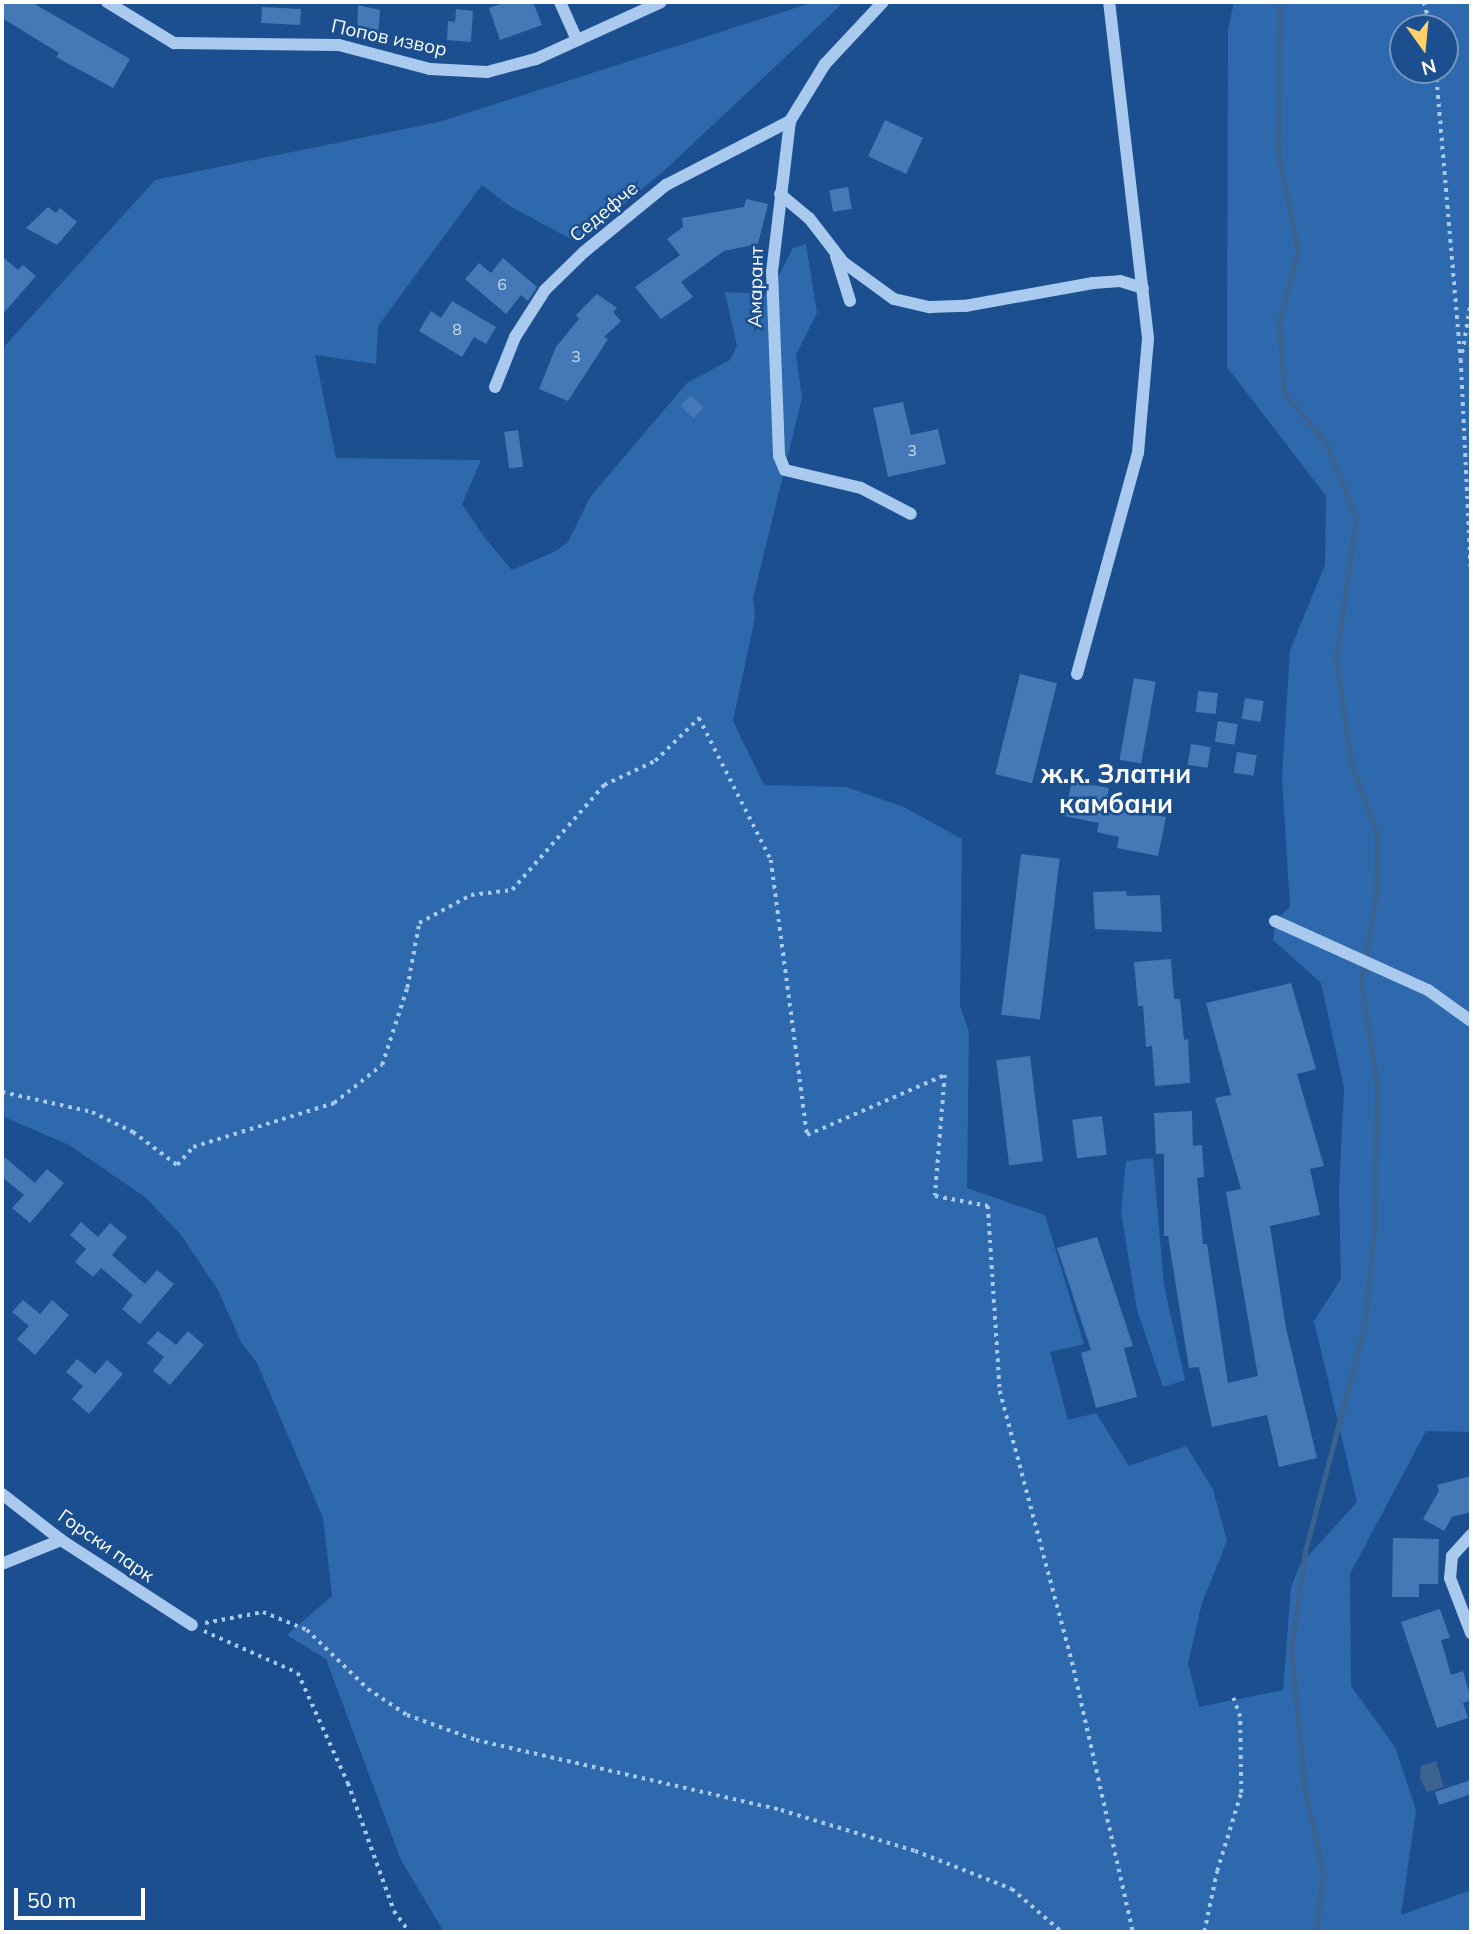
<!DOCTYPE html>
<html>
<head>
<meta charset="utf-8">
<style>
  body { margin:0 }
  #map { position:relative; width:1473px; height:1934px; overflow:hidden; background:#1b4f8f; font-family:Mulish,sans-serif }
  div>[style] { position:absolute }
  .green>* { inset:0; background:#2e69ad }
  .water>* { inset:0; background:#3c6290 }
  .stream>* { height:5px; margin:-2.5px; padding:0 2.5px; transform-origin:2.5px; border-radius:2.5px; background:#3c6290 }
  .building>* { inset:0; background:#4478b7; transform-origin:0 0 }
  .path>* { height:3.5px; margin-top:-1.75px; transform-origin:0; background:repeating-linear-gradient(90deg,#a9c9ee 0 3.5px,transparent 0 8.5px) }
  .minor>* { height:12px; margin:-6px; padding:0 6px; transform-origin:6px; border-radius:6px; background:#a9c9ee }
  span { translate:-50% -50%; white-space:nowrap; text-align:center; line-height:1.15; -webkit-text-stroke:5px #1b4f8f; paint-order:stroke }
  .number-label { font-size:16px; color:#d0dded }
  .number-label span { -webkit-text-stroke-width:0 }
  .street-label { font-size:19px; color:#fff }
  .district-label { font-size:26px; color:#fff; font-weight:700 }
  .frame { position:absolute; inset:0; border:4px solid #fff; pointer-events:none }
  .north { position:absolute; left:1389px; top:14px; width:70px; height:70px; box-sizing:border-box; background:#1b4f8f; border:2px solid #7695bc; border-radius:50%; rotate:165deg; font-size:19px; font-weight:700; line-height:28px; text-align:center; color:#fff }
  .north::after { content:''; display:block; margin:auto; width:24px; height:32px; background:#ffd166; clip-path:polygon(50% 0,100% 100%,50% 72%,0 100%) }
  .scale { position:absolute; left:14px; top:1888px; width:131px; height:32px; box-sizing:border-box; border:4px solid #fff; border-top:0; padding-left:9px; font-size:21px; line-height:24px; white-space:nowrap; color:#fff; -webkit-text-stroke:5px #1b4f8f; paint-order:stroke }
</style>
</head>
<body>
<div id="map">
  <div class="green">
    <i style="clip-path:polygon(evenodd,814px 2px,844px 2px,667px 168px,578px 243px,508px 205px,482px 185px,378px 326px,376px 364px,315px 355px,336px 458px,481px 460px,462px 504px,485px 538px,512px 570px,554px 552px,568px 542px,590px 497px,687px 383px,730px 360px,737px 346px,725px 292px,769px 294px,793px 248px,806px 244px,817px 313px,796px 355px,802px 398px,753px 598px,755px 617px,733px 721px,764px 785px,846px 787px,904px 807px,962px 839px,960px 1006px,969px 1032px,967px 1188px,1045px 1215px,1084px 1344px,1050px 1352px,1068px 1420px,1096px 1413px,1129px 1466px,1186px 1446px,1213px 1489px,1227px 1541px,1202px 1603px,1188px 1663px,1199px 1707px,1283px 1690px,1291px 1587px,1300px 1565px,1357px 1502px,1314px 1321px,1341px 1279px,1339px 1191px,1344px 1088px,1321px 983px,1273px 940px,1276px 920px,1290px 907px,1282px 777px,1290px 650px,1325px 565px,1326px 496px,1227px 367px,1228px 30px,1234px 2px,1471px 2px,1471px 1432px,1426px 1431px,1350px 1574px,1351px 1686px,1395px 1747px,1416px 1810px,1401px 1915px,1471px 1890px,1471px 1932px,444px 1932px,401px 1860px,326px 1659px,287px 1635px,332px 1596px,323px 1518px,257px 1363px,241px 1342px,218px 1290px,182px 1236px,145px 1197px,69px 1145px,2px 1116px,2px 349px,155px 180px,439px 122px,814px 2px,1403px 28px,1445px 28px,1445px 70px,1403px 70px,1403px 28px)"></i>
    <i style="clip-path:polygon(1153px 1158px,1164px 1285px,1185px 1380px,1163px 1387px,1137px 1310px,1121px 1212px,1126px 1161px)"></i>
  </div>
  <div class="water">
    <i style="clip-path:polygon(1436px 1761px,1444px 1787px,1427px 1792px,1420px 1779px,1421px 1766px)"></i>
  </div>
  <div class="stream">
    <i style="left:1280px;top:2px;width:151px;rotate:90.8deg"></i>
    <i style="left:1278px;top:153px;width:99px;rotate:78.3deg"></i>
    <i style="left:1298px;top:250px;width:75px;rotate:104.6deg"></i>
    <i style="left:1279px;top:323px;width:70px;rotate:85.9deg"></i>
    <i style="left:1284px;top:393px;width:65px;rotate:50deg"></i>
    <i style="left:1326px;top:443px;width:81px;rotate:68.2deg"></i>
    <i style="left:1356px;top:518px;width:142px;rotate:98.1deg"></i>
    <i style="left:1336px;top:659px;width:105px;rotate:81.8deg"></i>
    <i style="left:1351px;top:763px;width:77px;rotate:70.1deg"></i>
    <i style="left:1377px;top:835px;width:60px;rotate:91deg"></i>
    <i style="left:1376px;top:895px;width:88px;rotate:99.8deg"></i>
    <i style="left:1361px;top:982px;width:104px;rotate:81.2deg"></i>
    <i style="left:1377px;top:1085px;width:143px;rotate:91.2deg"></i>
    <i style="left:1374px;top:1228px;width:100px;rotate:95.7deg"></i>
    <i style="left:1364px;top:1328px;width:232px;rotate:104.8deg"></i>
    <i style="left:1305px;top:1552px;width:99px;rotate:98.1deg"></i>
    <i style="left:1291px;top:1650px;width:141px;rotate:84.3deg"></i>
    <i style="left:1305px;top:1790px;width:85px;rotate:77.8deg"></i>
    <i style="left:1323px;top:1873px;width:59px;rotate:96.8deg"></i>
  </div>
  <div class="building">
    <i style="clip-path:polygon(2px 2px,31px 2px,130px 59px,113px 88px,56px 57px,59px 53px,2px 18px)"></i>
    <i style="clip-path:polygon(506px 2px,533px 2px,542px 25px,500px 40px,489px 8px)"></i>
    <i style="clip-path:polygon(358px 5px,380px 10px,378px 37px,357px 37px)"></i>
    <i style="left:262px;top:7px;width:39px;height:16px;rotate:3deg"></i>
    <i style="clip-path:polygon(456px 9px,473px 11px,471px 42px,447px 40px,448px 21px,455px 22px)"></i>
    <i style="left:885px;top:120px;width:42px;height:40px;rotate:25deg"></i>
    <i style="left:848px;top:187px;width:22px;height:19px;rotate:80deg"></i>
    <i style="clip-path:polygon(746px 199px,768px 204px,758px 244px,724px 251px,681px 282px,693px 297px,661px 319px,635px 287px,680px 255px,667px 239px,683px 227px,682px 218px,744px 207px)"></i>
    <i style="clip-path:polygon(48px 207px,56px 213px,60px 208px,77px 222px,57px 245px,26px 228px)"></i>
    <i style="clip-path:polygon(2px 256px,18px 270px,23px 265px,36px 276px,2px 315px)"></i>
    <i style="clip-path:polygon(503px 258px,537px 287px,528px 301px,521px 295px,506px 314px,465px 279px,479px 263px,491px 273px)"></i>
    <i style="clip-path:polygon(597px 294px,617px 308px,613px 312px,621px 321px,604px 337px,608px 339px,568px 401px,539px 389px,556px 347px,579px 319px,576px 315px)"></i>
    <i style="clip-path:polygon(452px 301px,496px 327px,486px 344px,474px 337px,462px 357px,419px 331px,431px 311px,441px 318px)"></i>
    <i style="left:691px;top:395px;width:18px;height:15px;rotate:45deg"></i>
    <i style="clip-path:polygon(903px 402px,911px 435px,938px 429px,946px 464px,888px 477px,873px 408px)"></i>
    <i style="left:518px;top:430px;width:37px;height:14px;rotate:82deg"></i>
    <i style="left:1020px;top:674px;width:38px;height:103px;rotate:14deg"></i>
    <i style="left:1134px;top:678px;width:22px;height:83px;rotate:10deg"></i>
    <i style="left:1198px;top:691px;width:20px;height:21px;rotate:6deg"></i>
    <i style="left:1245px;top:698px;width:19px;height:21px;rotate:9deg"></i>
    <i style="left:1218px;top:721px;width:20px;height:21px;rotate:9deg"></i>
    <i style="left:1191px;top:744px;width:20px;height:21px;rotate:9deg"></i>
    <i style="left:1237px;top:752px;width:20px;height:21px;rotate:9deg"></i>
    <i style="clip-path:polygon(1072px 781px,1109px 788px,1107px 797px,1134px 802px,1133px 811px,1166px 817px,1158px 856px,1117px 848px,1119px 837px,1097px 832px,1099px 823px,1064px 816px)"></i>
    <i style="left:1021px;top:854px;width:39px;height:162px;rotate:7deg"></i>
    <i style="clip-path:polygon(1126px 891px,1127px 896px,1160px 895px,1162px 932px,1095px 929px,1093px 892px)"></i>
    <i style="clip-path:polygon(1171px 959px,1174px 999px,1180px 999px,1184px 1040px,1188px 1039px,1190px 1083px,1155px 1086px,1152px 1046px,1146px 1047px,1143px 1006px,1138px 1006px,1134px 962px)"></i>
    <i style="clip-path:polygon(1291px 983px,1316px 1069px,1297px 1074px,1324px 1166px,1310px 1169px,1320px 1215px,1270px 1226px,1286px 1328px,1317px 1458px,1279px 1467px,1267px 1415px,1212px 1427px,1199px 1367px,1189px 1368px,1168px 1236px,1164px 1236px,1164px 1154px,1156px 1154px,1154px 1113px,1192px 1111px,1193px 1146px,1202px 1145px,1204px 1177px,1197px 1178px,1203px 1244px,1207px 1244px,1228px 1383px,1258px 1376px,1226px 1192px,1241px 1189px,1215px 1098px,1231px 1095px,1206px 1003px)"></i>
    <i style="left:1030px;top:1056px;width:106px;height:34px;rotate:83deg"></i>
    <i style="left:1102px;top:1116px;width:39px;height:30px;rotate:83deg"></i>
    <i style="clip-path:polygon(2px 1155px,35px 1183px,47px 1169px,64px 1183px,30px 1223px,12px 1208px,24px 1195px,2px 1177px)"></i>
    <i style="clip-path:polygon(81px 1222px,98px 1237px,110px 1223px,127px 1237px,112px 1255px,145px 1284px,157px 1270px,174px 1284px,140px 1324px,122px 1309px,133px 1295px,101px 1268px,93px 1277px,75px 1262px,86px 1249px,70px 1235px)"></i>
    <i style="clip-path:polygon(1097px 1237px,1133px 1346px,1124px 1348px,1137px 1397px,1096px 1408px,1081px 1353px,1091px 1350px,1057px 1248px)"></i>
    <i style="clip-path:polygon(23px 1300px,40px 1314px,52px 1300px,69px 1315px,35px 1355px,17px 1339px,29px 1326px,12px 1312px)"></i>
    <i style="clip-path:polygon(158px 1331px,176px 1345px,188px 1331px,204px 1345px,170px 1385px,153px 1371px,164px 1357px,147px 1343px)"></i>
    <i style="clip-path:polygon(77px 1359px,95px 1374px,107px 1360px,123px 1374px,89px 1414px,72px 1399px,83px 1386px,66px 1372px)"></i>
    <i style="clip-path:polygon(1471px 1476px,1471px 1512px,1452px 1517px,1444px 1531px,1423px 1519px,1439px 1491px,1437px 1485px)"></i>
    <i style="clip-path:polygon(1393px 1538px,1439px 1539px,1438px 1584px,1419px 1584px,1419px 1597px,1392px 1597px)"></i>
    <i style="clip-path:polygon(1440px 1609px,1450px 1638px,1441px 1640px,1451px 1675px,1463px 1671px,1471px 1700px,1463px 1703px,1468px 1718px,1437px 1728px,1401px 1622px)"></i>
    <i style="clip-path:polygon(1471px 1780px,1471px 1794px,1439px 1805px,1435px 1792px)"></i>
  </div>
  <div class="path">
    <i style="left:1424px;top:2px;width:27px;rotate:75deg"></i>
    <i style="left:1436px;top:70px;width:291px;rotate:85.1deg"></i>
    <i style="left:1461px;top:360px;width:215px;rotate:87.3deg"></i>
    <i style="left:1462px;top:353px;width:54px;rotate:-80.4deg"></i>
    <i style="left:2px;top:1092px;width:92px;rotate:12.5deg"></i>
    <i style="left:92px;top:1112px;width:46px;rotate:26deg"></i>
    <i style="left:133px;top:1132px;width:55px;rotate:36.9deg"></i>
    <i style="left:177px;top:1165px;width:24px;rotate:-48deg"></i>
    <i style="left:193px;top:1147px;width:148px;rotate:-17.3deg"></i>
    <i style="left:334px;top:1103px;width:61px;rotate:-38.4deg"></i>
    <i style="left:382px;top:1065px;width:81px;rotate:-72deg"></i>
    <i style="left:407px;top:988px;width:66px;rotate:-79.5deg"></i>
    <i style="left:419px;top:923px;width:59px;rotate:-28.3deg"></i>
    <i style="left:471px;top:895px;width:41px;rotate:-7deg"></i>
    <i style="left:512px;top:890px;width:140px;rotate:-48.8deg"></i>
    <i style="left:604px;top:785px;width:56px;rotate:-25.2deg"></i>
    <i style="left:655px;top:761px;width:62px;rotate:-44.3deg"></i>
    <i style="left:699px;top:718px;width:159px;rotate:63.1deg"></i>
    <i style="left:771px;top:860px;width:277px;rotate:82.5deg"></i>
    <i style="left:807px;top:1135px;width:150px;rotate:-23.5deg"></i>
    <i style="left:945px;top:1075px;width:121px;rotate:94.7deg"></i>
    <i style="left:935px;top:1196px;width:54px;rotate:10.7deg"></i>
    <i style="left:988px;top:1206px;width:185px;rotate:86.3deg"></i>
    <i style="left:1000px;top:1391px;width:289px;rotate:75.1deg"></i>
    <i style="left:1074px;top:1670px;width:269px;rotate:77.3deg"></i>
    <i style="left:205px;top:1623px;width:59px;rotate:-10.7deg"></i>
    <i style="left:263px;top:1612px;width:48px;rotate:22.2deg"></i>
    <i style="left:307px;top:1630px;width:85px;rotate:44deg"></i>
    <i style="left:368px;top:1689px;width:47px;rotate:33.7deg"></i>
    <i style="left:407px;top:1715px;width:73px;rotate:19.9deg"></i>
    <i style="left:476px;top:1740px;width:313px;rotate:12.9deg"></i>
    <i style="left:781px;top:1810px;width:140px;rotate:17deg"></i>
    <i style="left:915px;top:1851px;width:104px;rotate:21.4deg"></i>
    <i style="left:1012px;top:1889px;width:66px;rotate:40.7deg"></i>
    <i style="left:204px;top:1631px;width:103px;rotate:24.1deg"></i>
    <i style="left:298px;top:1673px;width:121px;rotate:65.6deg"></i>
    <i style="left:348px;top:1783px;width:136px;rotate:70.2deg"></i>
    <i style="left:394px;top:1911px;width:26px;rotate:54deg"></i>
    <i style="left:1204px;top:1932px;width:62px;rotate:-78deg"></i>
    <i style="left:1217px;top:1871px;width:82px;rotate:-72.9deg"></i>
    <i style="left:1241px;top:1793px;width:76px;rotate:-90.8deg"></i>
    <i style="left:1240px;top:1717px;width:20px;rotate:-110deg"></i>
  </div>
  <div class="minor">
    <i style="left:107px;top:2px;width:79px;rotate:31.5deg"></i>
    <i style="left:174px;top:43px;width:165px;rotate:0.7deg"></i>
    <i style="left:339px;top:45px;width:94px;rotate:14.8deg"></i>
    <i style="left:430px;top:69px;width:57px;rotate:3deg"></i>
    <i style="left:487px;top:72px;width:51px;rotate:-14.9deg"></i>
    <i style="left:536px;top:59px;width:137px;rotate:-24.5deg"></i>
    <i style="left:560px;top:2px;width:42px;rotate:65.9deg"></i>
    <i style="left:883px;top:2px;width:85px;rotate:133.1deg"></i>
    <i style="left:825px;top:64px;width:67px;rotate:121.6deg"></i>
    <i style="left:790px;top:121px;width:152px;rotate:96.8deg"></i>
    <i style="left:772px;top:272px;width:184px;rotate:87.8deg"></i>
    <i style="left:779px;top:456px;width:15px;rotate:67deg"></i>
    <i style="left:785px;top:470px;width:78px;rotate:13.3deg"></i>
    <i style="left:861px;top:488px;width:56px;rotate:27.5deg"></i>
    <i style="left:780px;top:194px;width:38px;rotate:40deg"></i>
    <i style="left:809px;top:218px;width:56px;rotate:52.3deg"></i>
    <i style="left:843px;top:262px;width:63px;rotate:36deg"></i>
    <i style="left:894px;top:299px;width:37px;rotate:13deg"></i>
    <i style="left:930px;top:307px;width:35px;rotate:-2deg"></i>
    <i style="left:965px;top:306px;width:130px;rotate:-10.2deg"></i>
    <i style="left:1093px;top:283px;width:27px;rotate:-4deg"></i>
    <i style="left:1120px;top:281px;width:24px;rotate:17deg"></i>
    <i style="left:836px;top:256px;width:47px;rotate:72.7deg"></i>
    <i style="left:495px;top:387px;width:54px;rotate:-68.2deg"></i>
    <i style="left:515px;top:337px;width:56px;rotate:-57.4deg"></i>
    <i style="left:545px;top:290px;width:54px;rotate:-44.3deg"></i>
    <i style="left:584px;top:252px;width:106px;rotate:-39.3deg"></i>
    <i style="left:666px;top:185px;width:140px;rotate:-27.3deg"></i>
    <i style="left:1077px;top:674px;width:229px;rotate:-74.6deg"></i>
    <i style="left:1138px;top:453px;width:115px;rotate:-85deg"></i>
    <i style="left:1148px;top:338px;width:338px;rotate:-96.6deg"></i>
    <i style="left:1275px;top:921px;width:168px;rotate:24.3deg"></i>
    <i style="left:1428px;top:990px;width:53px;rotate:35.8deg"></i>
    <i style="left:2px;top:1494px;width:75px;rotate:37.9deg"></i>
    <i style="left:61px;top:1540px;width:156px;rotate:33deg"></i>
    <i style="left:1471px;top:1535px;width:28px;rotate:132deg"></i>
    <i style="left:1452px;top:1556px;width:22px;rotate:95deg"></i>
    <i style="left:1450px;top:1578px;width:59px;rotate:69.1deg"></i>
    <i style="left:2px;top:1564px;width:64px;rotate:-22.1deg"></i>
  </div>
  <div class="number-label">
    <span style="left:502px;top:284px">6</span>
    <span style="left:457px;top:329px">8</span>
    <span style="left:576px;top:356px">3</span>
    <span style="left:912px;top:450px">3</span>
  </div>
  <div class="street-label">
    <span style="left:389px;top:38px;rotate:12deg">Попов извор</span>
    <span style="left:604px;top:212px;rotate:-40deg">Седефче</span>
    <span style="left:756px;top:287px;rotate:-89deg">Амарант</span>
    <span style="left:106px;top:1546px;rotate:35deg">Горски парк</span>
  </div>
  <div class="district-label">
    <span style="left:1116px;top:789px">ж.к. Златни<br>камбани</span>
  </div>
  <div class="frame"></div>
  <div class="north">N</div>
  <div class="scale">50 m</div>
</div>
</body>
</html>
